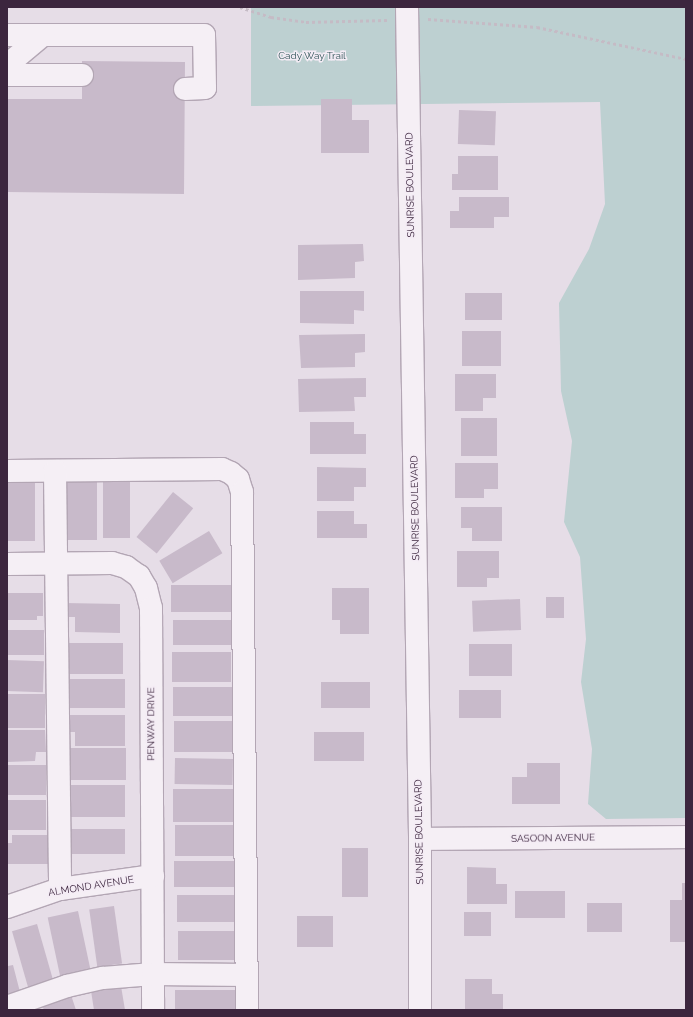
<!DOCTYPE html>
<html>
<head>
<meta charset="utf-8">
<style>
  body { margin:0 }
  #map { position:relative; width:693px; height:1017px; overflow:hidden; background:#e6dde7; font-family:Raleway,sans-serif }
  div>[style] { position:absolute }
  .green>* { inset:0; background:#bdd0d1 }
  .building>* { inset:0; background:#c8baca; transform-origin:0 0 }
  .path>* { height:2.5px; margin-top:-1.25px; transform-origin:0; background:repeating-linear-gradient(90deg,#c5bbc5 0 3px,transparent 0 6px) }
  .roads { filter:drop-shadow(1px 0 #b3a6b4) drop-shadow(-1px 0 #b3a6b4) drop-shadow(0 1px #b3a6b4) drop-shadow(0 -1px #b3a6b4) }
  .minor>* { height:22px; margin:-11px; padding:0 11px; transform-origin:11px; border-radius:11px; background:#f5eff5 }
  span { translate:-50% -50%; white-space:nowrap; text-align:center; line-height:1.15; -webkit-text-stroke:3px #f4ecf5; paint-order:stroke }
  .park-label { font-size:10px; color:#33565a }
  .street-label { font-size:10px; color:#3c263e }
  .frame { position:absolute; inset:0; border:8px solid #3c263e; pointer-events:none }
</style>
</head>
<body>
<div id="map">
  <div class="green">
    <i style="clip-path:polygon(251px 7px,686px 7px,686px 818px,606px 819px,588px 804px,592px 749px,581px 682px,586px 639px,580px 557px,564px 522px,572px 441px,561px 391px,559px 303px,589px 249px,605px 204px,600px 102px,251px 106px)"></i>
  </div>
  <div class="building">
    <i style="clip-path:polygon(82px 61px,185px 62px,184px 194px,7px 192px,7px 99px,82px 99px)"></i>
    <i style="clip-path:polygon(321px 99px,352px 99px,352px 120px,369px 120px,369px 153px,321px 153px)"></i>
    <i style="left:459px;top:110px;width:37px;height:34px;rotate:2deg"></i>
    <i style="clip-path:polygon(458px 156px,498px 156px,498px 190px,452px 190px,452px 174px,458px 174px)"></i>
    <i style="clip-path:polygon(459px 197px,509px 197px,509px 217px,494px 217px,494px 228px,450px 228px,450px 211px,459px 211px)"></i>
    <i style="clip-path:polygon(363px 244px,364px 261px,355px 262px,355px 278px,298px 280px,298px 245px)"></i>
    <i style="clip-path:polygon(300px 291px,364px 291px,364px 311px,354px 310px,354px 324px,300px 323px)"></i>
    <i style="left:465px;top:293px;width:37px;height:27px"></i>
    <i style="left:462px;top:331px;width:39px;height:35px"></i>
    <i style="clip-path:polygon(365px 334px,365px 352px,355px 353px,355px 367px,301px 368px,299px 335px)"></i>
    <i style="clip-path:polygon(455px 374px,496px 374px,496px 398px,483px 398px,483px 411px,455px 411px)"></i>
    <i style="clip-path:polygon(366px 378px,366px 397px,354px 397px,355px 411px,299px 412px,298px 379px)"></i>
    <i style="left:461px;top:418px;width:36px;height:38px"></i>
    <i style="clip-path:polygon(310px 422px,354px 422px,354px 434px,366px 434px,366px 454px,310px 454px)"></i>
    <i style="clip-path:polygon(455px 463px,498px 463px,498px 489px,484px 489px,484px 498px,455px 498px)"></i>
    <i style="clip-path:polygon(317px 467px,366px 468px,366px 487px,354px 487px,354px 501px,317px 501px)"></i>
    <i style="left:67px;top:481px;width:30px;height:59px"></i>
    <i style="left:103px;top:481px;width:27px;height:57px"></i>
    <i style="left:7px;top:482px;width:28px;height:59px"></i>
    <i style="left:173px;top:492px;width:26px;height:58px;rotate:39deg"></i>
    <i style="clip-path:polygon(461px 507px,502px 507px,502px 541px,472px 541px,472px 528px,461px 528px)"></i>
    <i style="clip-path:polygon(317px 511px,354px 511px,354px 524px,367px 524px,367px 538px,317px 538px)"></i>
    <i style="left:209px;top:531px;width:26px;height:58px;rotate:59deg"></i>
    <i style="clip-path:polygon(457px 551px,499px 551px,499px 578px,487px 578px,487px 587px,457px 587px)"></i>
    <i style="left:171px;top:585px;width:60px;height:27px"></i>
    <i style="clip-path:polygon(332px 588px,369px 588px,369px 634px,340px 634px,340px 620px,332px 620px)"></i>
    <i style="clip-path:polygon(7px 593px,43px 593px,43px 616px,37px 616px,37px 620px,7px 620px)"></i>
    <i style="left:546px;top:597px;width:18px;height:21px"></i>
    <i style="left:520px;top:599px;width:31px;height:48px;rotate:88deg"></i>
    <i style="clip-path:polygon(64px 603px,120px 604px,120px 633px,75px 632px,75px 617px,64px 617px)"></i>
    <i style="left:173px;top:620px;width:60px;height:25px"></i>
    <i style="left:7px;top:630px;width:37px;height:25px"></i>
    <i style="left:64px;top:643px;width:59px;height:31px"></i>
    <i style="left:469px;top:644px;width:43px;height:32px"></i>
    <i style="left:172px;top:652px;width:59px;height:30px"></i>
    <i style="left:7px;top:660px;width:37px;height:31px;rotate:2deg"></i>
    <i style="left:64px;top:679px;width:61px;height:29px"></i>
    <i style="left:321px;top:682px;width:49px;height:26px"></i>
    <i style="left:173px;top:687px;width:59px;height:29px"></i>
    <i style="left:459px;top:690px;width:42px;height:28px"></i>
    <i style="left:7px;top:694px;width:38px;height:34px"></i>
    <i style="clip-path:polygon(66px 715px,125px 715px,125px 746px,75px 746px,75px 732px,66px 732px)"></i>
    <i style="left:174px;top:721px;width:58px;height:31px"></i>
    <i style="clip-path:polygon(7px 730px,45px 730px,46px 752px,36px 752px,35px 761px,7px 762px)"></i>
    <i style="left:314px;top:732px;width:50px;height:29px"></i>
    <i style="left:126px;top:748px;width:32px;height:64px;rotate:90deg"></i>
    <i style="left:175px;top:758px;width:58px;height:26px;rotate:1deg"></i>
    <i style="clip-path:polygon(527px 763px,560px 763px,560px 804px,512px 804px,512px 777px,527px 777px)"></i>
    <i style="left:7px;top:765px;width:39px;height:30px"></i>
    <i style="left:66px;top:785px;width:59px;height:32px"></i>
    <i style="left:173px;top:789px;width:61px;height:33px"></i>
    <i style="left:7px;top:800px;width:39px;height:30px"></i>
    <i style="left:175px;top:825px;width:59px;height:31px"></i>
    <i style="left:67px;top:829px;width:58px;height:25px"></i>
    <i style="clip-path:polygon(12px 835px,49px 835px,49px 864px,7px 864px,7px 843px,12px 843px)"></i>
    <i style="left:342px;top:848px;width:26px;height:49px"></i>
    <i style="left:234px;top:861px;width:26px;height:60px;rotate:90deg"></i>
    <i style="clip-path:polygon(467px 867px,496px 868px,496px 884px,507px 884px,507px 904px,467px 904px)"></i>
    <i style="clip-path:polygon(682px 883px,686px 883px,686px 942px,670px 942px,670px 900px,682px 900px)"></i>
    <i style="left:515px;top:891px;width:50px;height:27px"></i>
    <i style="left:177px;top:895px;width:58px;height:27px"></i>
    <i style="left:587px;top:903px;width:35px;height:29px"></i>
    <i style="left:114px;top:906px;width:58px;height:25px;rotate:82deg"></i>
    <i style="left:78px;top:911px;width:60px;height:31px;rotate:78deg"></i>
    <i style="left:464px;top:912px;width:27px;height:24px"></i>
    <i style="left:297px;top:916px;width:36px;height:31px"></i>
    <i style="left:37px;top:924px;width:58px;height:26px;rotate:74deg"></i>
    <i style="left:178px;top:931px;width:57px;height:29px"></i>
    <i style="clip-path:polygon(7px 964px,8px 966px,13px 965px,20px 992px,7px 995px)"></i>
    <i style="clip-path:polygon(465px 979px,492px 979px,492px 994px,503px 994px,503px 1010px,465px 1010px)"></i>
    <i style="clip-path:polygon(121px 986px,125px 1010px,94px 1010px,91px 991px)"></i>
    <i style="left:175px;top:990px;width:60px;height:20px"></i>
    <i style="clip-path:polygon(71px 995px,76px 1010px,44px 1010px,42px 1005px)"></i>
  </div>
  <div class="path">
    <i style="left:240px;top:7px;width:33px;rotate:18deg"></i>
    <i style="left:271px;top:17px;width:35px;rotate:8deg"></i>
    <i style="left:306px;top:22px;width:81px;rotate:-1.4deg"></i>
    <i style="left:428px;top:19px;width:109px;rotate:4.2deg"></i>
    <i style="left:537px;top:27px;width:152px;rotate:12.1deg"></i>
  </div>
  <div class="roads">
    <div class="minor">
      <i style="left:407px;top:7px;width:832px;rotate:89.1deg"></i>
      <i style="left:420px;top:839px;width:171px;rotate:90deg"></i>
      <i style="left:7px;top:35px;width:197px"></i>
      <i style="left:204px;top:35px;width:53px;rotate:88.9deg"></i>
      <i style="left:205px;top:88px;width:20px;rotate:177deg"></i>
      <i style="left:7px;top:65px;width:47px;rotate:-39.8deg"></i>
      <i style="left:7px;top:75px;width:75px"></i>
      <i style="left:7px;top:471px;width:215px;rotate:-0.5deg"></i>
      <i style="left:222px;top:469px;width:10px;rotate:24deg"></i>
      <i style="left:231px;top:473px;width:9px;rotate:41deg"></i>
      <i style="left:238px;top:479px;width:14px;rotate:73deg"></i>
      <i style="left:242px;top:492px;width:518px;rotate:89.45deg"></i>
      <i style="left:55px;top:471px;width:418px;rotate:89.3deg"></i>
      <i style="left:7px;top:564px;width:105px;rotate:-0.5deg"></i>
      <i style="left:112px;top:563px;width:15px;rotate:16deg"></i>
      <i style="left:126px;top:567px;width:16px;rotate:35deg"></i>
      <i style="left:139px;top:576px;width:14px;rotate:60deg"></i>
      <i style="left:146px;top:588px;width:21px;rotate:76deg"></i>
      <i style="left:151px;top:608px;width:402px;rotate:89.7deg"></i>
      <i style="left:420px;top:839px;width:266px;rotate:-0.4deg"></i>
      <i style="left:7px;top:907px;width:56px;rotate:-18.8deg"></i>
      <i style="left:60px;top:889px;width:94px;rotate:-8deg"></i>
      <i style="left:7px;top:1007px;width:64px;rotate:-19.3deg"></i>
      <i style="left:67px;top:986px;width:37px;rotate:-13deg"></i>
      <i style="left:103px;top:978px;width:50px;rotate:-4.6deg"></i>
      <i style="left:153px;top:974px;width:94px;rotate:0.6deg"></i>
    </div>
  </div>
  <div class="park-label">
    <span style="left:312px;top:56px">Cady Way Trail</span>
  </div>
  <div class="street-label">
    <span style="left:410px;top:185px;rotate:-91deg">SUNRISE BOULEVARD</span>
    <span style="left:415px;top:508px;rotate:-91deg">SUNRISE BOULEVARD</span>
    <span style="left:151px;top:724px;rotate:-90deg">PENWAY DRIVE</span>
    <span style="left:419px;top:832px;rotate:-91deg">SUNRISE BOULEVARD</span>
    <span style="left:553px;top:838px;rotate:-1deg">SASOON AVENUE</span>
    <span style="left:91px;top:886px;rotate:-9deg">ALMOND AVENUE</span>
  </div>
  <div class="frame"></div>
</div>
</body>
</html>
